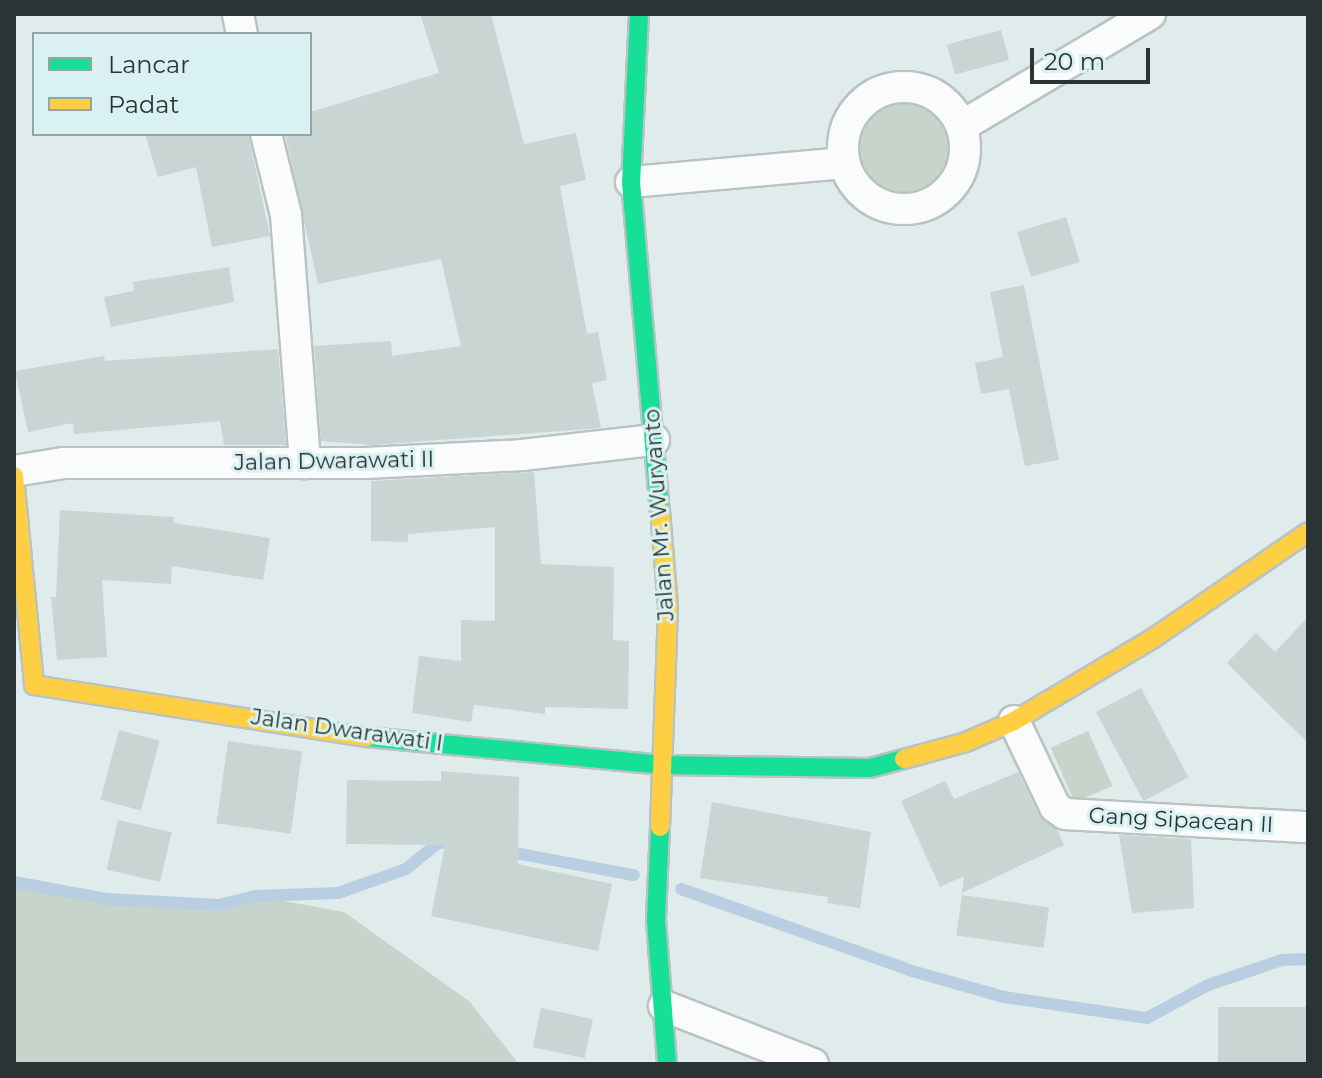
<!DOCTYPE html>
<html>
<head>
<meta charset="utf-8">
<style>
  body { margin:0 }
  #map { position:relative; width:1322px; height:1078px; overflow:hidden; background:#e0ecec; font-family:Montserrat,sans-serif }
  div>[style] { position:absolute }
  .green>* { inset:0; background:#c6d4cb; transform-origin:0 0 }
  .round { border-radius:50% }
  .stream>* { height:12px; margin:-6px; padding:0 6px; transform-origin:6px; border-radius:6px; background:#bacee1 }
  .building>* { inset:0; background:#c8d5d2; transform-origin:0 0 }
  .roads { filter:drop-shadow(2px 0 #bac3c3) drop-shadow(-2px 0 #bac3c3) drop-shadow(0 2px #bac3c3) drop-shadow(0 -2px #bac3c3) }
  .street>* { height:30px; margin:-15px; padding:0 15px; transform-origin:15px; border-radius:15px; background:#fafcfc }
  .street>.ring { margin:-15px; padding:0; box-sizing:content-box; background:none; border:30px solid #fafcfc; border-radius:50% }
  .fast>* { height:18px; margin:-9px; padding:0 9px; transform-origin:9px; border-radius:9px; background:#16e098 }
  .slow>* { height:18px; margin:-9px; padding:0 9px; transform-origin:9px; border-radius:9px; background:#ffcf43 }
  span { translate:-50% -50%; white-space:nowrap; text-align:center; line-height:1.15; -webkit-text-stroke:6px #daf1f2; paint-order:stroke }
  .street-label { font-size:22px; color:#2b3434 }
  .frame { position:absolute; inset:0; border:16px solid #2b3434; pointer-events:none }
  .legend { position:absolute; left:32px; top:32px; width:280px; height:104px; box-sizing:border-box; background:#daf1f2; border:2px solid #94a5a6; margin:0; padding:10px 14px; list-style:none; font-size:24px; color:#2b3434 }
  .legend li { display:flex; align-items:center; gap:16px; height:40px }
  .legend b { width:40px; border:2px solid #94a5a6 }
  .scale { position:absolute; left:1030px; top:48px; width:120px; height:36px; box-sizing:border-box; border:4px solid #2b3434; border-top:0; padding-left:10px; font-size:24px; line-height:28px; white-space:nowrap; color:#2b3434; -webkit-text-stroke:6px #daf1f2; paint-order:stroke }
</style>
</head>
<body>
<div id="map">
  <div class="green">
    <i class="round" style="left:857px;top:101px;width:96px;height:96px"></i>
    <i style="left:1088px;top:731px;width:60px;height:41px;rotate:66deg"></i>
    <i style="clip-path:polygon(14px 882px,107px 899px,219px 905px,256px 896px,344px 912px,469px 1001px,519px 1064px,14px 1064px)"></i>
  </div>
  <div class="stream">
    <i style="left:504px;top:851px;width:132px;rotate:10.5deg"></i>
    <i style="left:14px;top:882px;width:95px;rotate:10.4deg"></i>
    <i style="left:107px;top:899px;width:112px;rotate:3.1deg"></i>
    <i style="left:219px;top:905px;width:38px;rotate:-14deg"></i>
    <i style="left:256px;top:896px;width:82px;rotate:-2.1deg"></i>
    <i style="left:338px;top:893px;width:72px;rotate:-19.4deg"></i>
    <i style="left:406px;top:869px;width:41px;rotate:-39.1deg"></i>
    <i style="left:438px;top:843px;width:13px;rotate:-4deg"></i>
    <i style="left:681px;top:889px;width:245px;rotate:19.5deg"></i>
    <i style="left:912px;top:971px;width:96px;rotate:15.8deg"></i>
    <i style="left:1004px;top:997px;width:145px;rotate:8.4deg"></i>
    <i style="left:1147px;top:1018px;width:69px;rotate:-28.4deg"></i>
    <i style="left:1208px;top:985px;width:78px;rotate:-18.7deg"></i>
    <i style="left:1282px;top:960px;width:26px;rotate:-2deg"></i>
  </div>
  <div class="building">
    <i style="clip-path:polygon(420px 14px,491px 14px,524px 144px,576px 133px,586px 180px,560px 186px,587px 334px,598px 332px,607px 380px,592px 383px,601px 428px,372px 445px,321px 441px,314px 346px,391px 341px,392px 356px,461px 346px,441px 259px,318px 284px,285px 134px,310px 134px,310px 112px,439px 73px)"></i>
    <i style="left:1001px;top:30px;width:31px;height:56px;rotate:75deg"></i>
    <i style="clip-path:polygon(145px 134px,248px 134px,270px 236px,212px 247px,196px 167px,158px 177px)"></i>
    <i style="left:1066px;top:217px;width:47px;height:51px;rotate:73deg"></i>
    <i style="clip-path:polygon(229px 267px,234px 302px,111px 327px,104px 297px,134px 291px,133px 282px)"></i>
    <i style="clip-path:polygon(1024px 285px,1059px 460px,1025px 466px,1009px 389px,981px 394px,975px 363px,1003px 357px,990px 292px)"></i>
    <i style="clip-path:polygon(278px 349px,286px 445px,224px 445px,220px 421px,74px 434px,73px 423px,28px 432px,15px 371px,104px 356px,105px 361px)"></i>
    <i style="clip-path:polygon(534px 472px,541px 564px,614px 567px,613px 640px,629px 641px,628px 709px,545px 707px,545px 714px,474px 705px,471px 722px,412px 713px,419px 656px,461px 661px,461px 620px,495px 621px,495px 527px,408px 534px,408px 542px,371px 541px,371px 481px)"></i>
    <i style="clip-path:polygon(60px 510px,174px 517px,174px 523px,270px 538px,263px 580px,172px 566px,171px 584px,102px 580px,107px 657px,57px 660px,51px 597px,56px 597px)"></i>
    <i style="clip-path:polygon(1308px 617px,1308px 743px,1227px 663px,1256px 633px,1275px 652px)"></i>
    <i style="left:1141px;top:688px;width:101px;height:51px;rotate:62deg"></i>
    <i style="left:119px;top:730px;width:42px;height:72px;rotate:15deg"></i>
    <i style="left:228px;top:741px;width:75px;height:83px;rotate:8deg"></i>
    <i style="clip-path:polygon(441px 771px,519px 777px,518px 864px,612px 884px,598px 951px,431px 916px,445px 845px,346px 844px,347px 780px,441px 781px)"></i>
    <i style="clip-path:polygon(1018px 772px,1039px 815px,1057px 830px,1064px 845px,962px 893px,964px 876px,940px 887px,901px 801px,945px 781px,954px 799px)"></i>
    <i style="clip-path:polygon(712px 802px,871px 832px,860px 908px,827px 903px,828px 897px,700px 878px)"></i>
    <i style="left:118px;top:820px;width:55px;height:51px;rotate:13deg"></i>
    <i style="clip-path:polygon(1119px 835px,1191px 839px,1194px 908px,1132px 913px)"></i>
    <i style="left:962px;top:895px;width:88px;height:41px;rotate:8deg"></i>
    <i style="left:1218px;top:1007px;width:90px;height:57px"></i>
    <i style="left:541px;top:1008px;width:53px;height:40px;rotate:12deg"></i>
  </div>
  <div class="roads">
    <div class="street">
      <i style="left:238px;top:14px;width:20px;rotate:79deg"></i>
      <i class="ring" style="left:843px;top:87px;width:92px;height:92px"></i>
      <i style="left:962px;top:126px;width:219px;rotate:-30.8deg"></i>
      <i style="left:266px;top:134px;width:83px;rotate:76.1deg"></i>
      <i style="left:286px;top:215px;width:249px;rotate:85.6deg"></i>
      <i style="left:631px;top:182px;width:213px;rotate:-5.1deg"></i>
      <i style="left:14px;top:471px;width:51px;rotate:-9.1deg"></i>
      <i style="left:64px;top:463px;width:302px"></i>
      <i style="left:366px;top:463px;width:156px;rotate:-2.9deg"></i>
      <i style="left:522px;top:455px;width:133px;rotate:-6.5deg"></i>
      <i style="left:1014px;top:721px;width:95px;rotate:64.5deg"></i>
      <i style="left:1055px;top:807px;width:12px;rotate:35deg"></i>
      <i style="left:1065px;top:814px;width:243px;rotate:3.1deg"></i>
      <i style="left:664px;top:1006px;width:160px;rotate:21.3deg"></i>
    </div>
    <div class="fast">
      <i style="left:639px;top:14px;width:168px;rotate:92.7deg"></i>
      <i style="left:631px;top:182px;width:330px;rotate:85deg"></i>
      <i style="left:367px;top:737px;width:295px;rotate:5.4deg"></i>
      <i style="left:661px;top:765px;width:209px;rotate:0.8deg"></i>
      <i style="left:870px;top:768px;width:35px;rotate:-15deg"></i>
      <i style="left:660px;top:827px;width:93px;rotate:92.5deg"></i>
      <i style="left:656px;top:920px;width:144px;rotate:85.6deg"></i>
    </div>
    <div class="slow">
      <i style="left:14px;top:476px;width:210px;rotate:84.5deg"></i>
      <i style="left:34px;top:685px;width:337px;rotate:8.9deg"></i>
      <i style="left:904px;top:759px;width:64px;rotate:-15.3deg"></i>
      <i style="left:966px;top:742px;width:52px;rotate:-23.6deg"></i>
      <i style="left:1014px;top:721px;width:161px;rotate:-30.7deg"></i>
      <i style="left:1152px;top:639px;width:189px;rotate:-34.4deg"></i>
      <i style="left:660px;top:827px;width:221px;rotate:-87.9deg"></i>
      <i style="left:668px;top:606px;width:95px;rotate:-94.8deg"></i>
    </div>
  </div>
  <div class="street-label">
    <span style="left:334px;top:461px;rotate:-1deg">Jalan Dwarawati II</span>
    <span style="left:659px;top:515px;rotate:-94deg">Jalan Mr. Wuryanto</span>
    <span style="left:347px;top:730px;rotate:8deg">Jalan Dwarawati I</span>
    <span style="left:1181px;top:820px;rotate:3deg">Gang Sipacean II</span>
  </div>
  <div class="frame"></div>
  <ul class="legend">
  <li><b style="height:10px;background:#16e098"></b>Lancar</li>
  <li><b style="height:10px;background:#ffcf43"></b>Padat</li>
  </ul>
  <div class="scale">20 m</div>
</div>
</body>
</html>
